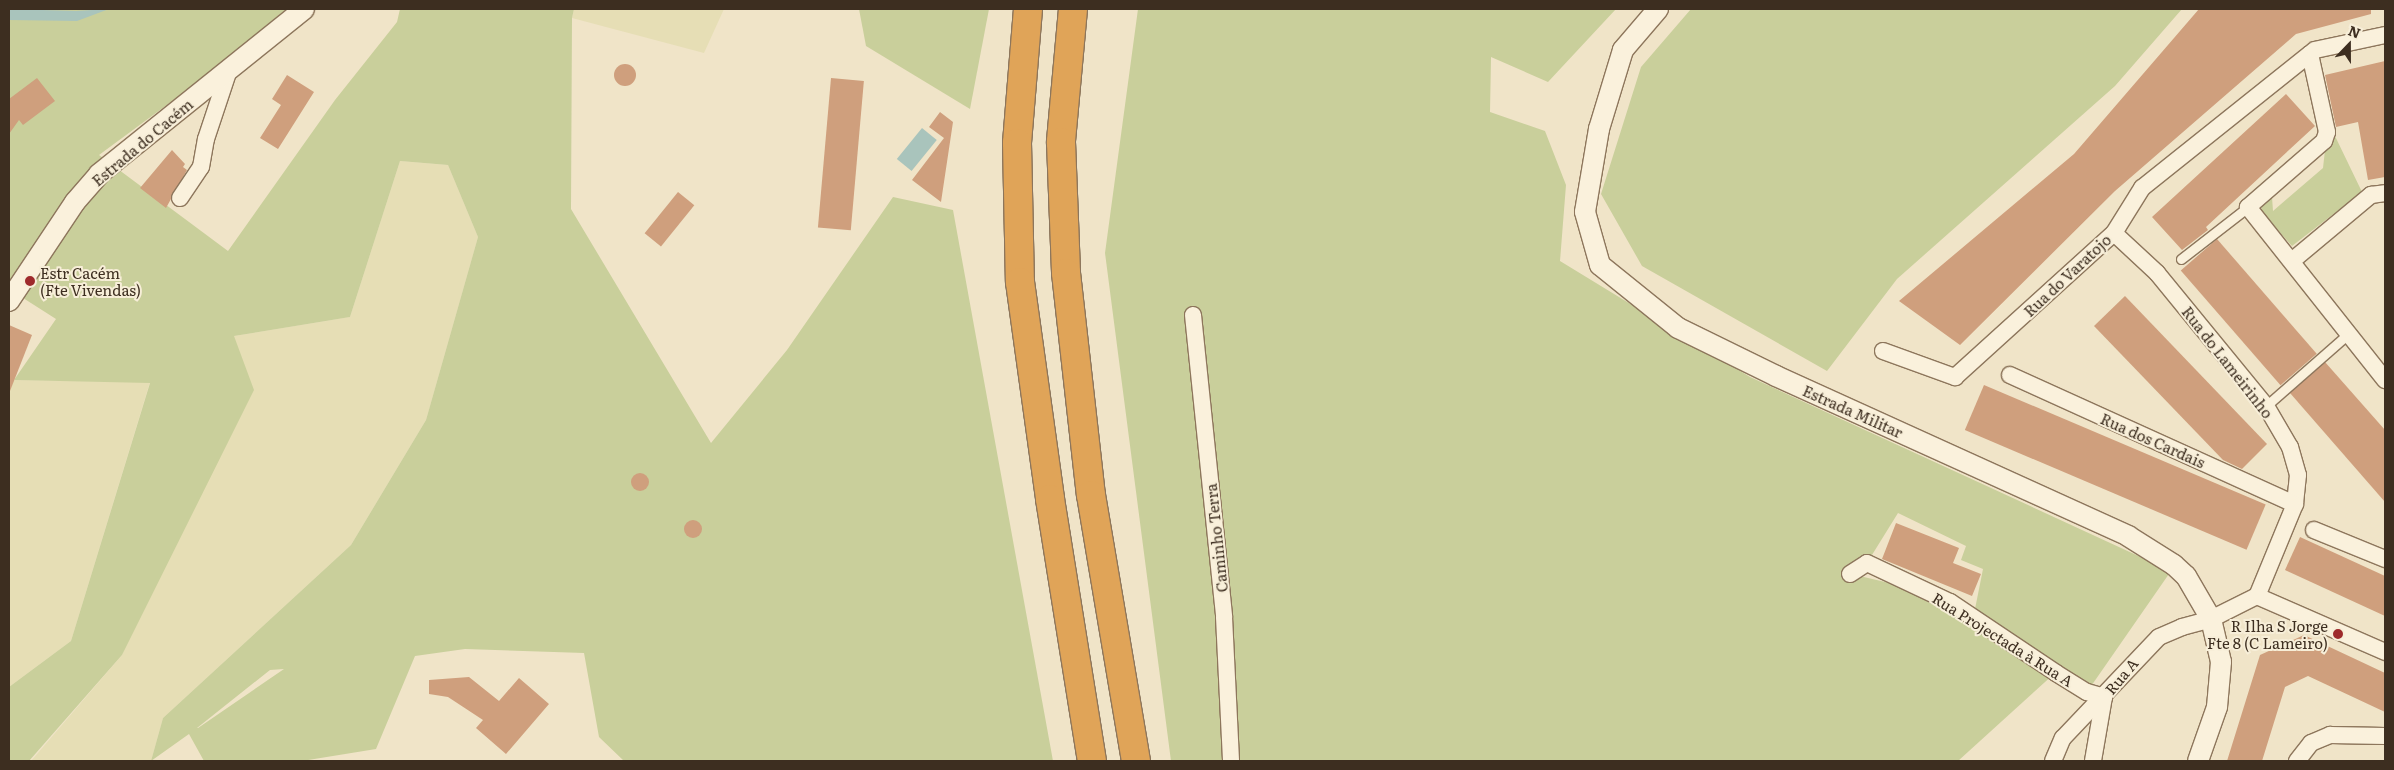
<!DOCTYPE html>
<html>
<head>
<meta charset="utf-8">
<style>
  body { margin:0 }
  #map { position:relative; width:2394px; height:770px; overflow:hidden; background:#f0e4c8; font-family:Literata,serif }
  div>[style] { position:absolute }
  .farmland>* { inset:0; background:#e6deb5 }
  .green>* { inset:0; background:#c9cf9b }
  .water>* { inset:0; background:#a9c4bc; transform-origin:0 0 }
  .building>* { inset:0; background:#cf9f7d; transform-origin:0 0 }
  .round { border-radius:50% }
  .roads { filter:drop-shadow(1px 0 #8d765c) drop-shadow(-1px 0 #8d765c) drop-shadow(0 1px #8d765c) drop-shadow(0 -1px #8d765c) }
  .service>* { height:9px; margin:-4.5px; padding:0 4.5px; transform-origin:4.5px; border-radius:4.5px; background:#faf1dc }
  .minor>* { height:16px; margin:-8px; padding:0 8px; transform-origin:8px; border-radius:8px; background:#faf1dc }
  .tertiary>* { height:20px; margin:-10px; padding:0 10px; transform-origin:10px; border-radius:10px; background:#faf1dc }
  .motorway>* { height:28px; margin:-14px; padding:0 14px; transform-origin:14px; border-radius:14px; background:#e0a458 }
  .dots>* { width:14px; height:14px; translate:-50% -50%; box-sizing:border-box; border:2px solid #f7eed8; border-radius:50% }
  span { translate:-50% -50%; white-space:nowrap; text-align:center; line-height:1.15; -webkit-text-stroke:4px #f7eed8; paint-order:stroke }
  .street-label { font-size:15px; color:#3d2e20 }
  .poi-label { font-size:15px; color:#3d2e20 }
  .left { translate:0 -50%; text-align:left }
  .right { translate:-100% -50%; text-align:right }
  .frame { position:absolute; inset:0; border:10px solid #3d2e20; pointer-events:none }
  .north { position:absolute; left:2324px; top:20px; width:50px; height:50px; -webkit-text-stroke:4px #f7eed8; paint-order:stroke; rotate:22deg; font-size:14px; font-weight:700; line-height:20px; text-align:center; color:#3d2e20 }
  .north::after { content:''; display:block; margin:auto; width:18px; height:22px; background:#3d2e20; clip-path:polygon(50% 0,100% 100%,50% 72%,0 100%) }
</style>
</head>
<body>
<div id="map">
  <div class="farmland">
    <i style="clip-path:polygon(574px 9px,724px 9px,704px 53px,572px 18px)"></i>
    <i style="clip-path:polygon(400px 161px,448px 165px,478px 237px,426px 420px,351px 545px,163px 718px,151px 761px,31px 761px,122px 655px,234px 336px,350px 317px)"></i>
    <i style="clip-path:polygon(9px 380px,150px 382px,71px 641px,9px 687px)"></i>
  </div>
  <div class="green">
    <i style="clip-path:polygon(evenodd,9px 9px,286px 9px,225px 62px,99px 155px,228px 251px,335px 100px,397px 22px,400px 9px,574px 9px,572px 18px,571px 209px,711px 443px,787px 350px,893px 197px,953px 210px,1053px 761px,624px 761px,599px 737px,584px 653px,465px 649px,415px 656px,376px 749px,302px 761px,204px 761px,189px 734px,151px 761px,163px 718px,351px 545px,426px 420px,478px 237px,448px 165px,400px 161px,350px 317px,234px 336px,254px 390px,122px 655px,29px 761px,9px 761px,9px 687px,71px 641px,150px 383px,14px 380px,56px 319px,9px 289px,9px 9px,284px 669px,198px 728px,197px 728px,270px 670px,284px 669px)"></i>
    <i style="clip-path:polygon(859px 9px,989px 9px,970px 109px,866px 46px)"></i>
    <i style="clip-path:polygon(evenodd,1138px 9px,1616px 9px,1548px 82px,1491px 57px,1490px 112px,1545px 131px,1566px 185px,1560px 261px,1750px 377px,2171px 571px,2087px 692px,2055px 673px,1958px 761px,1171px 761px,1105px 253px,1138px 9px,1898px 513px,1966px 546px,1961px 560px,1983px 569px,1973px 619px,1932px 593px,1851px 574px,1867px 563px,1898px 513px)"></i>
    <i style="clip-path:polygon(1691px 9px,2182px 9px,2115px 86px,1897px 279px,1827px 371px,1642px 266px,1601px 194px,1641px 67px)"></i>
    <i style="clip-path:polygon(2335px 136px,2362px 192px,2292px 246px,2261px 211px,2262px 206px,2272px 197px,2273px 211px,2323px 168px,2325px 150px,2331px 147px)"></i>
  </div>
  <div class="water">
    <i style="clip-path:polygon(9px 9px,76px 11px,109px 9px,77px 21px,9px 20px)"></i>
    <i style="left:922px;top:128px;width:19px;height:40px;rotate:39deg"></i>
  </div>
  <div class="building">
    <i style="clip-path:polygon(2199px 9px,2371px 9px,2371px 14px,2296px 34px,2115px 191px,1960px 345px,1899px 301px,2074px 154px)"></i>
    <i style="clip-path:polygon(2385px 61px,2385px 177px,2368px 180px,2358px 122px,2336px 127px,2325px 75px)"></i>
    <i class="round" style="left:614px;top:64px;width:22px;height:22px"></i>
    <i style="clip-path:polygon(287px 75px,314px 92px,278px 149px,260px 138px,281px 105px,272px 99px)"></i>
    <i style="clip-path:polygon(37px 78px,55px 101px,23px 125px,19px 120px,9px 134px,9px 99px)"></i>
    <i style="left:831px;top:78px;width:33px;height:150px;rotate:5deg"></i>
    <i style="clip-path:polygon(2286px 94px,2315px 126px,2206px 227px,2208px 230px,2182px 250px,2152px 217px)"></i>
    <i style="clip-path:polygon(940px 112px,953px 122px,941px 202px,912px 180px,944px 138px,929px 127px)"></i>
    <i style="clip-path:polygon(172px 150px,185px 164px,183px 167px,187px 170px,166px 208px,140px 188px)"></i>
    <i style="left:678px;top:192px;width:21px;height:53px;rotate:39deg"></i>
    <i style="left:2217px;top:239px;width:152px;height:48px;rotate:49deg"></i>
    <i style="clip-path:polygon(2125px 296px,2267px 444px,2242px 469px,2223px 460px,2094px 326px)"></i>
    <i style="clip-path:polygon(9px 325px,32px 335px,10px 391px,9px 391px)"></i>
    <i style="clip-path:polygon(2325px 362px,2385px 430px,2385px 502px,2290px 393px)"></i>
    <i style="left:1984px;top:385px;width:306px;height:49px;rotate:23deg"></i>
    <i class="round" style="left:631px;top:473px;width:18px;height:18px"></i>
    <i class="round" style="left:684px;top:520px;width:18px;height:18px"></i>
    <i style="clip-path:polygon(1896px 523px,1959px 548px,1953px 563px,1981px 574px,1972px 596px,1882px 559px)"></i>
    <i style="clip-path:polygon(2300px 537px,2385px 576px,2385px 616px,2285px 570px)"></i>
    <i style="clip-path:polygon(2304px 635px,2385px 673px,2385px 712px,2308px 676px,2285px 687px,2262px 761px,2227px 761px,2260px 655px)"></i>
    <i style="clip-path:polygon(469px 677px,499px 701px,519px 678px,549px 704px,506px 754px,476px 728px,483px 720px,448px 697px,429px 694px,429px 680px)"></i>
  </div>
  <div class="roads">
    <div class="service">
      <i style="left:2181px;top:259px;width:85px;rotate:-37.8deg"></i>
      <i style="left:2266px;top:406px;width:111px;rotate:-41.3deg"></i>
    </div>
    <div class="minor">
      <i style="left:2310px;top:54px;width:80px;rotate:77.7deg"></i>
      <i style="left:2327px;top:132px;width:9px;rotate:108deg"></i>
      <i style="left:2324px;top:141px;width:101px;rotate:139deg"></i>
      <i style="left:2248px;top:207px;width:221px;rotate:51.6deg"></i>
      <i style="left:180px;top:198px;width:37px;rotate:-56deg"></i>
      <i style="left:201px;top:167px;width:28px;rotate:-80deg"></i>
      <i style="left:206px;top:139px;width:70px;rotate:-71.6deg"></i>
      <i style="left:2114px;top:233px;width:59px;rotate:42.9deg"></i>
      <i style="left:2157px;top:273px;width:172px;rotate:50.7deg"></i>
      <i style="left:2266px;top:406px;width:48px;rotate:59.7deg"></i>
      <i style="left:2290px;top:447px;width:29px;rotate:74deg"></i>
      <i style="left:2298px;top:475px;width:29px;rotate:96deg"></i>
      <i style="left:2295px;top:504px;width:100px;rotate:112.4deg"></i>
      <i style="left:2293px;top:260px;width:102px;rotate:-39.8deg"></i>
      <i style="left:2371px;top:195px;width:14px;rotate:-8deg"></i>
      <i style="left:1193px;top:315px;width:304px;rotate:84.1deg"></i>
      <i style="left:1224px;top:617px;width:144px;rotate:87.2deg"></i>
      <i style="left:1883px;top:351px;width:77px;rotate:19.9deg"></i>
      <i style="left:1955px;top:377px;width:215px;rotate:-42.2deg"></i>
      <i style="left:2114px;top:233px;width:53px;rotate:-58.1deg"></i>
      <i style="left:2142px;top:188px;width:215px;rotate:-38.6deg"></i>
      <i style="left:2310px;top:54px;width:6px;rotate:-39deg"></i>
      <i style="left:2315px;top:50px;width:72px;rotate:-12.1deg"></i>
      <i style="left:2010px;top:375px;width:313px;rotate:24.4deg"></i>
      <i style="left:2314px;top:530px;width:77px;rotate:22.2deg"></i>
      <i style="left:1850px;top:574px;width:20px;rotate:-33deg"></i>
      <i style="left:1867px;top:563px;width:92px;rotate:25.2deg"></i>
      <i style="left:1950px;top:602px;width:128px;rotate:33.8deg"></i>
      <i style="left:2056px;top:673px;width:36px;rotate:32deg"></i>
      <i style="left:2087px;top:692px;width:18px;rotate:16deg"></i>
      <i style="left:2104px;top:697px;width:65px;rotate:99.8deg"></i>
      <i style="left:2053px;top:761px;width:25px;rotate:-67deg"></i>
      <i style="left:2063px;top:738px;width:139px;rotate:-46.5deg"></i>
      <i style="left:2159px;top:637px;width:25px;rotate:-23deg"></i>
      <i style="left:2182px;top:627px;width:30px;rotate:-15deg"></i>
      <i style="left:2211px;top:619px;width:51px;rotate:-26.6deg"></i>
      <i style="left:2257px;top:596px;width:140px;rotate:23.6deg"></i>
      <i style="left:2297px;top:761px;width:23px;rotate:-52deg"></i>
      <i style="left:2311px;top:743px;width:21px;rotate:-23deg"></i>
      <i style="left:2330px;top:735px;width:55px;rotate:1deg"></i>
    </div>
    <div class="tertiary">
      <i style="left:1658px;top:9px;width:54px;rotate:130.5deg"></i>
      <i style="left:1623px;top:50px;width:83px;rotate:106.9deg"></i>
      <i style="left:1599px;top:129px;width:84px;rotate:99.6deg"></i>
      <i style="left:1585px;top:212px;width:55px;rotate:74.2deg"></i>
      <i style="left:1600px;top:265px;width:100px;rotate:38.9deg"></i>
      <i style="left:1678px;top:328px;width:109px;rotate:26.1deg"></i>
      <i style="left:1776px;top:376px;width:387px;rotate:24.4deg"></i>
      <i style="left:2128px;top:536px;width:54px;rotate:32.2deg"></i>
      <i style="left:2174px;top:565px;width:16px;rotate:43deg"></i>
      <i style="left:2186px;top:576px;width:50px;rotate:59.8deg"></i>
      <i style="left:2211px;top:619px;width:44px;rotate:76.9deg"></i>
      <i style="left:2221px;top:662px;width:45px;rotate:95.1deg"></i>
      <i style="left:2217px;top:707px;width:57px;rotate:109.4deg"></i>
      <i style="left:9px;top:301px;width:119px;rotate:-56.3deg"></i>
      <i style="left:75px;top:202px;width:37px;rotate:-49deg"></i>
      <i style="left:99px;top:174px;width:263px;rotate:-38.8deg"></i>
    </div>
    <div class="motorway">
      <i style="left:1028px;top:9px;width:134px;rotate:94.7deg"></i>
      <i style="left:1017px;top:143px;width:139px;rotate:88.8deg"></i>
      <i style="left:1020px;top:282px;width:219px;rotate:82.1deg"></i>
      <i style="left:1050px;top:499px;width:265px;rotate:80.9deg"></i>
      <i style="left:1073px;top:9px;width:134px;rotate:95.2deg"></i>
      <i style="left:1061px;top:142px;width:131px;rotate:87.8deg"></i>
      <i style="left:1066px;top:273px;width:223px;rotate:83.6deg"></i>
      <i style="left:1091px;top:495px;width:270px;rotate:80.4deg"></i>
    </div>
  </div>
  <div class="dots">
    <i style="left:30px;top:281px;background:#9e2a2b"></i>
    <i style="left:2338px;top:634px;background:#9e2a2b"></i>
  </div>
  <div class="street-label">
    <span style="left:142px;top:142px;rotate:-40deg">Estrada do Cacém</span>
    <span style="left:2067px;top:275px;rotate:-43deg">Rua do Varatojo</span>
    <span style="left:2228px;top:362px;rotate:52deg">Rua do Lameirinho</span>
    <span style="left:1853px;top:411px;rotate:24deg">Estrada Militar</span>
    <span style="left:2153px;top:440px;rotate:24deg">Rua dos Cardais</span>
    <span style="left:1216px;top:538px;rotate:-96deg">Caminho Terra</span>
    <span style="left:2003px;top:639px;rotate:32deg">Rua Projectada à Rua A</span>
    <span style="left:2121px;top:676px;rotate:-50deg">Rua A</span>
  </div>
  <div class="poi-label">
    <span class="left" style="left:40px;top:281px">Estr Cacém<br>(Fte Vivendas)</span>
    <span class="right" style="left:2328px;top:634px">R Ilha S Jorge<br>Fte 8 (C Lameiro)</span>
  </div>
  <div class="frame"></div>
  <div class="north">N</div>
</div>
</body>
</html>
